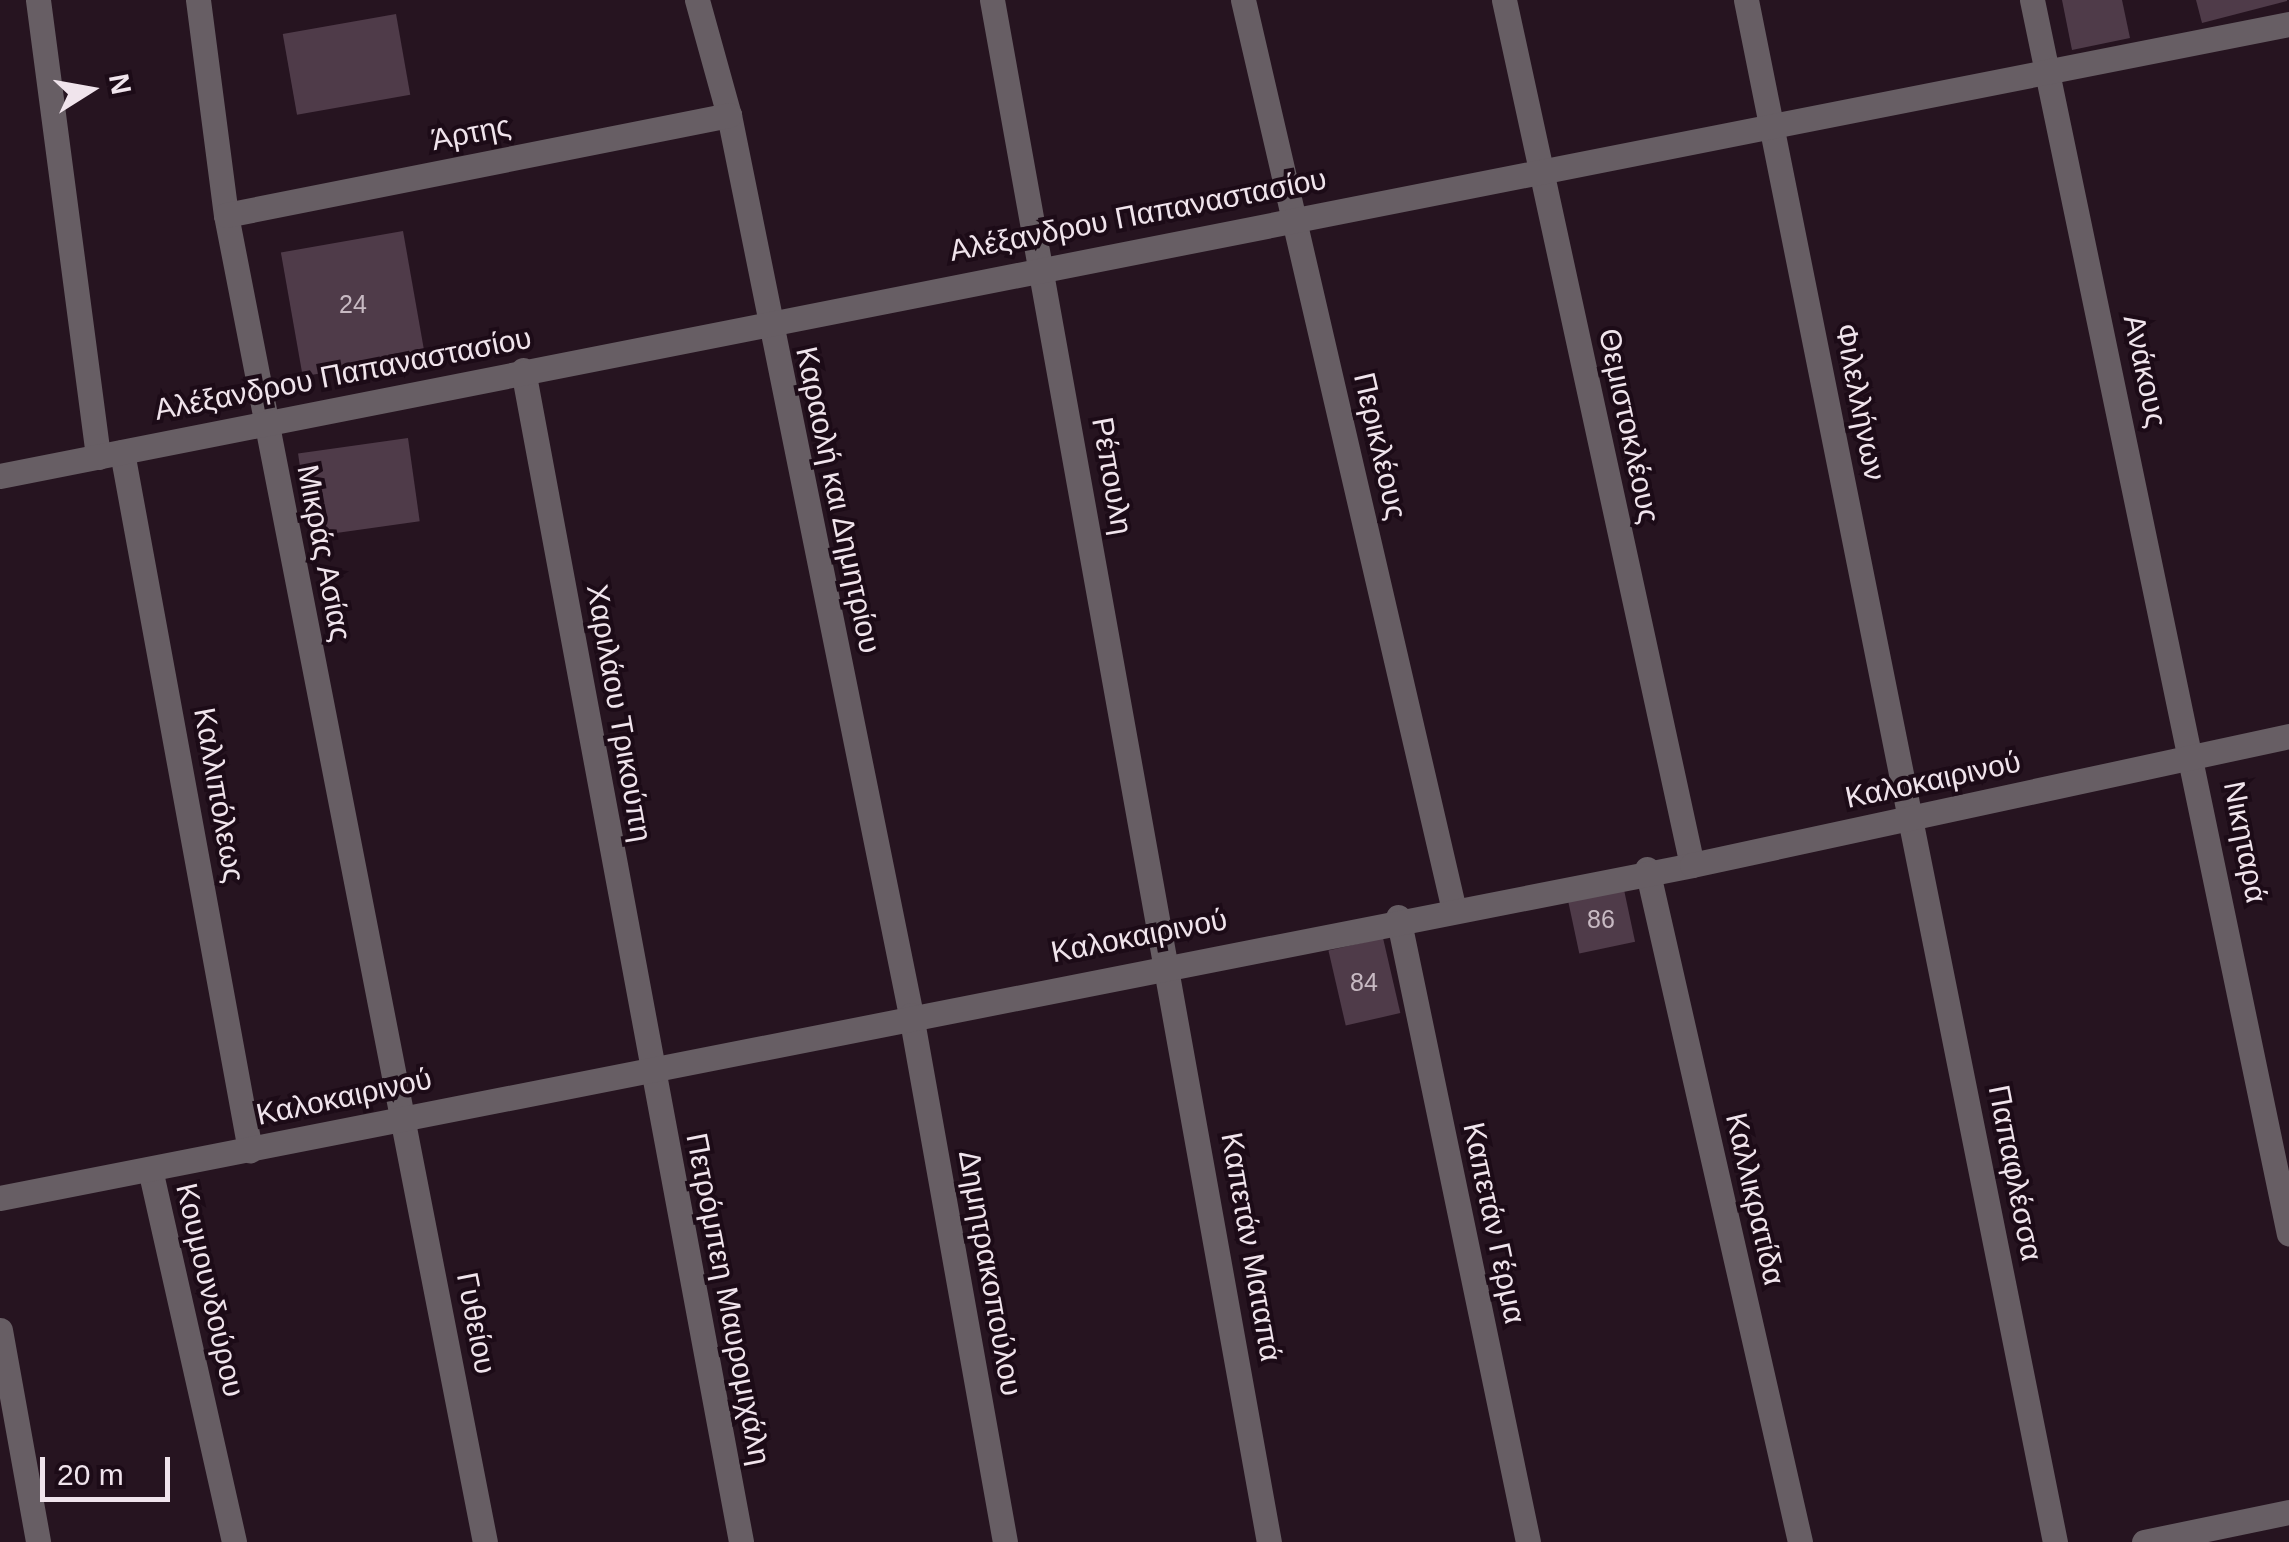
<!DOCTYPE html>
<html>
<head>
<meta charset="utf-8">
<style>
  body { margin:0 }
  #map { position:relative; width:2289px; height:1542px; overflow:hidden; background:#261420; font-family:Arial,sans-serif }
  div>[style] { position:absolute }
  .building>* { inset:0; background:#4f3b49; transform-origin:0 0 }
  .minor>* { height:25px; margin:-12.5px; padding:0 12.5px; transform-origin:12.5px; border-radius:12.5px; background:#675e64 }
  span { translate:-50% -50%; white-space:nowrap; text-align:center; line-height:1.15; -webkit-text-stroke:8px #1c0b17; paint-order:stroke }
  .number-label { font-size:25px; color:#c8bac3 }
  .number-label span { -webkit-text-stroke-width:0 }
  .street-label { font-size:30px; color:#f0e4ec }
  .north { position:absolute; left:40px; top:40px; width:100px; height:100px; -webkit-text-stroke:8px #1c0b17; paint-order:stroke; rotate:79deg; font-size:28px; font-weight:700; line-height:40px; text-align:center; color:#f0e4ec }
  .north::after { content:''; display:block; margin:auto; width:35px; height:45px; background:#f0e4ec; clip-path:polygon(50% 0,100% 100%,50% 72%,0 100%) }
  .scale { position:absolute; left:40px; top:1457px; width:130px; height:45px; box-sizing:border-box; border:5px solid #f0e4ec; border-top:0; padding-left:12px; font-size:30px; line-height:35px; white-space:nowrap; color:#f0e4ec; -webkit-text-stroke:8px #1c0b17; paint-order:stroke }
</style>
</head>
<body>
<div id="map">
  <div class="building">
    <i style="clip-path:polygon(2062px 0,2122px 0,2130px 38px,2072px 50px)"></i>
    <i style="clip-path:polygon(2196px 0,2287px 0,2287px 1px,2202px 23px)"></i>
    <i style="left:396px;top:14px;width:82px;height:115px;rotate:80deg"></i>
    <i style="left:403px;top:231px;width:126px;height:124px;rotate:80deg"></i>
    <i style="left:408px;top:438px;width:84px;height:111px;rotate:82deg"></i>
    <i style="left:1623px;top:885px;width:58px;height:57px;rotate:78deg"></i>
    <i style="left:1383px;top:938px;width:77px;height:56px;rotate:77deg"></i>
  </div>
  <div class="minor">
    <i style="left:38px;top:0;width:461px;rotate:82.5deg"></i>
    <i style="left:198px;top:0;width:217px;rotate:82.6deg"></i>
    <i style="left:226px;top:215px;width:1352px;rotate:78.96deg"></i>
    <i style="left:697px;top:0;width:119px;rotate:74.5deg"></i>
    <i style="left:729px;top:115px;width:918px;rotate:78.57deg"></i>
    <i style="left:911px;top:1015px;width:535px;rotate:79.89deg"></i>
    <i style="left:992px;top:0;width:1567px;rotate:79.82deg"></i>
    <i style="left:1243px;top:0;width:930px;rotate:76.95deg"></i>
    <i style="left:1504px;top:0;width:885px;rotate:77.74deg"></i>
    <i style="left:1746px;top:0;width:1573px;rotate:78.67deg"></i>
    <i style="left:2032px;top:0;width:1260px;rotate:78.24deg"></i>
    <i style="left:226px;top:215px;width:513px;rotate:-11.24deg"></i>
    <i style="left:523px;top:370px;width:1192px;rotate:79.46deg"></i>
    <i style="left:122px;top:452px;width:710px;rotate:79.61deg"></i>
    <i style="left:0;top:476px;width:2333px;rotate:-11.17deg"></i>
    <i style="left:1647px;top:869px;width:690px;rotate:77.19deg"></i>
    <i style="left:1398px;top:917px;width:638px;rotate:78.25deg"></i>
    <i style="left:150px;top:1169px;width:382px;rotate:77.3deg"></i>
    <i style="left:0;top:1198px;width:1724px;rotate:-11.13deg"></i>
    <i style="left:1692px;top:865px;width:611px;rotate:-12.19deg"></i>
    <i style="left:0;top:1330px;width:215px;rotate:79.8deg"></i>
    <i style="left:2144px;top:1542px;width:148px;rotate:-11.7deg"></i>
  </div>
  <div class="number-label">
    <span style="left:353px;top:304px">24</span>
    <span style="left:1601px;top:919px">86</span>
    <span style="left:1364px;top:982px">84</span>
  </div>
  <div class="street-label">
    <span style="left:471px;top:133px;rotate:-11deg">Άρτης</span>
    <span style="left:1138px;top:215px;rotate:-11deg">Αλέξανδρου Παπαναστασίου</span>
    <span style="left:2145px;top:371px;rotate:78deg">Ανάκους</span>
    <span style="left:343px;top:374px;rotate:-11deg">Αλέξανδρου Παπαναστασίου</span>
    <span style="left:1860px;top:402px;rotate:79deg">Φιλελλήνων</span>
    <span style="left:1629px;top:426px;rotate:78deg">Θεμιστοκλέους</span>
    <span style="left:1380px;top:446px;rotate:77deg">Περικλέους</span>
    <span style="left:1112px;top:476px;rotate:80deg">Ρέπουλη</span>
    <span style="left:838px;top:500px;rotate:78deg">Καραολή και Δημητρίου</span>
    <span style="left:324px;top:553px;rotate:79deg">Μικράς Ασίας</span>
    <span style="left:619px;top:713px;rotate:80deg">Χαριλάου Τρικούπη</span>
    <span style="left:1933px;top:780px;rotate:-12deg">Καλοκαιρινού</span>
    <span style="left:219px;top:795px;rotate:80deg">Καλλιπόλεως</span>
    <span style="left:2245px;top:842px;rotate:79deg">Νικηταρά</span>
    <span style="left:1139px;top:936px;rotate:-11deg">Καλοκαιρινού</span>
    <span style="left:344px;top:1097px;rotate:-12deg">Καλοκαιρινού</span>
    <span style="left:2015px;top:1173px;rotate:79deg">Παπαφλέσσα</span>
    <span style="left:1755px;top:1199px;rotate:77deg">Καλλικρατίδα</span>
    <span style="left:1494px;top:1223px;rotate:78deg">Καπετάν Γέρμα</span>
    <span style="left:1251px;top:1247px;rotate:80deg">Καπετάν Ματαπά</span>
    <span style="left:990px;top:1273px;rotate:80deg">Δημητρακοπούλου</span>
    <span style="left:210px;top:1290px;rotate:77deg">Κουμουνδούρου</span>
    <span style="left:728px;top:1299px;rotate:79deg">Πετρόμπεη Μαυρομιχάλη</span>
    <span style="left:476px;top:1323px;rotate:79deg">Γυθείου</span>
  </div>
  <div class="north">N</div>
  <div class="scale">20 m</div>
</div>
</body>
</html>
